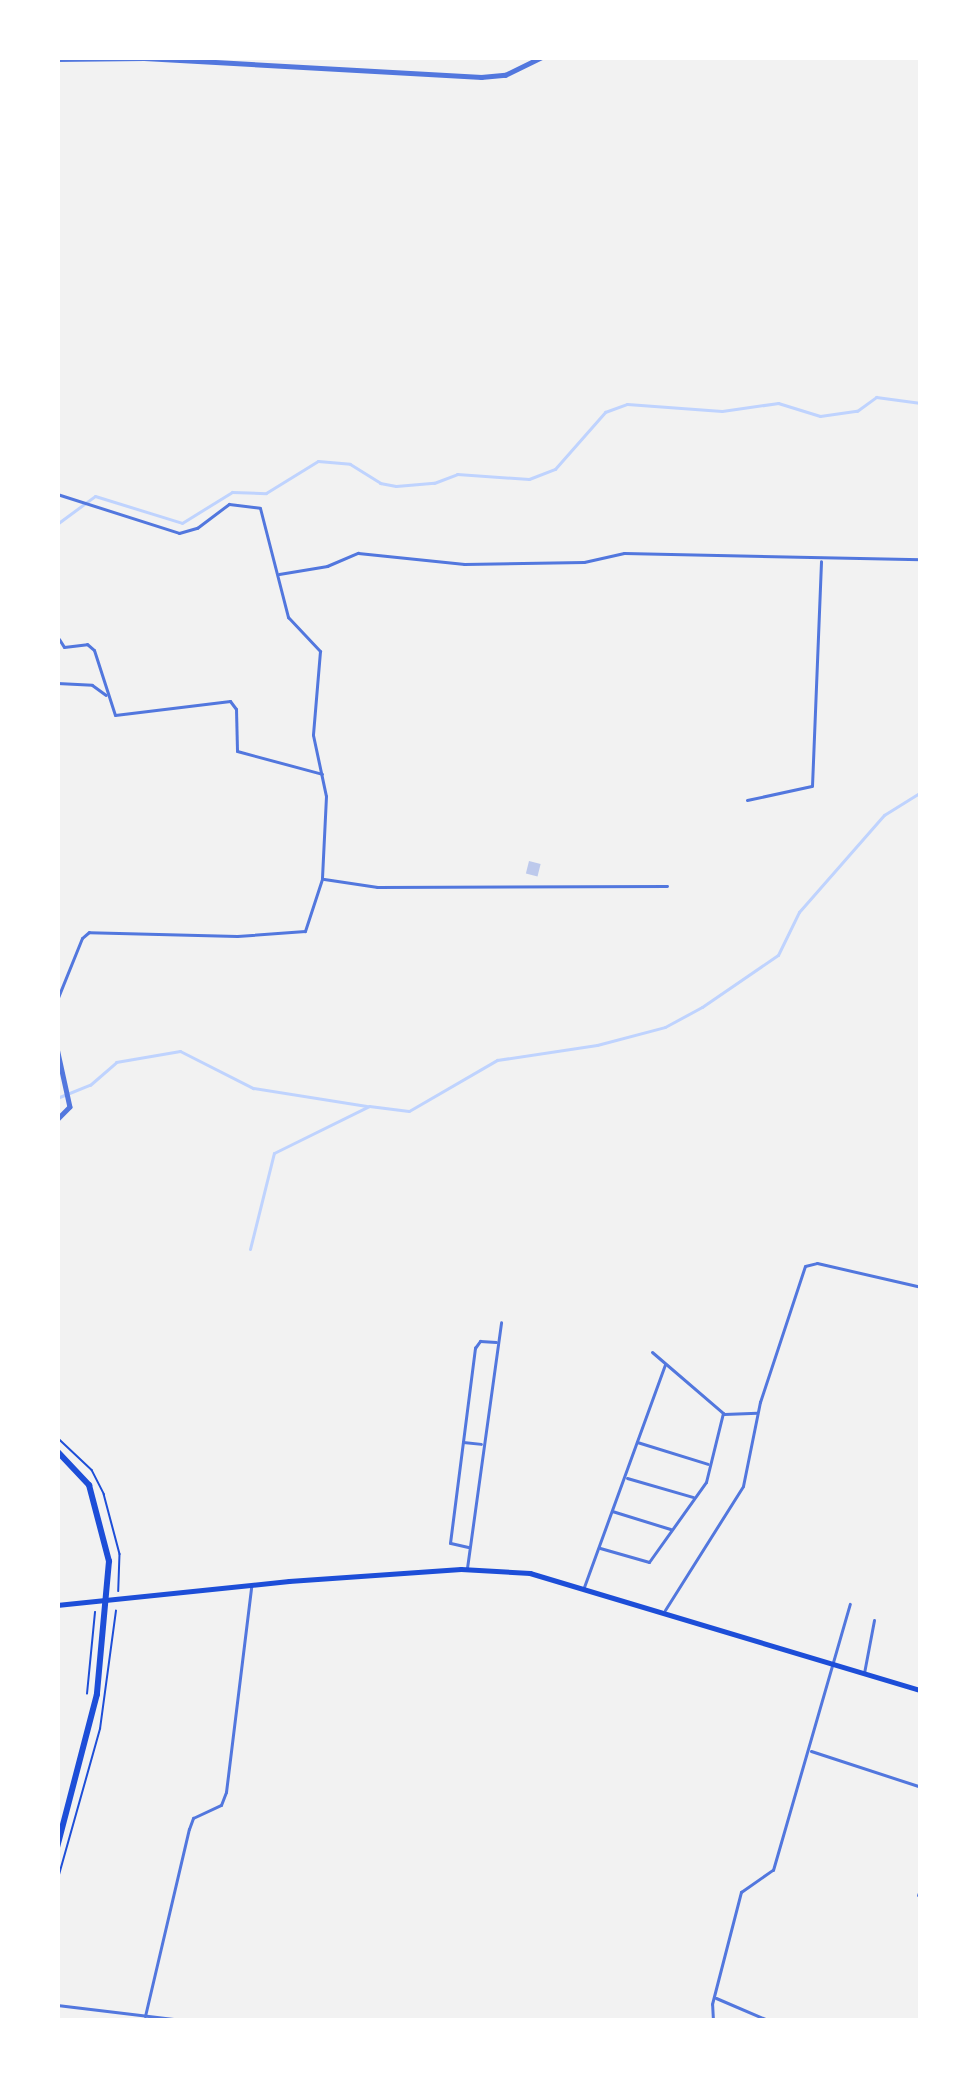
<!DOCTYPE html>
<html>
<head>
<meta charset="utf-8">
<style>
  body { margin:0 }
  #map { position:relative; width:978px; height:2078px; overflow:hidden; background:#f2f2f2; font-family:Rubik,sans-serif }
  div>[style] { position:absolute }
  .stream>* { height:3px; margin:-1.5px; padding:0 1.5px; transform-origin:1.5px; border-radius:1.5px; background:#bfd3fe }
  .building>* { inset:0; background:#bdc9ec; transform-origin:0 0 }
  .path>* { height:1.5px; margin:-0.75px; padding:0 0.75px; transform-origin:0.75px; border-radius:0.75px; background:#1d4ed8 }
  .minor>* { height:3px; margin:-1.5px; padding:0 1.5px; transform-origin:1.5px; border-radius:1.5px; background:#5277de }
  .tertiary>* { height:4.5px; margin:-2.25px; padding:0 2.25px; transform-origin:2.25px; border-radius:2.25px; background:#5277de }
  .secondary>* { height:4.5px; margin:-2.25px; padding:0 2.25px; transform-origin:2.25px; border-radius:2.25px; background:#1d4ed8 }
  .primary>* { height:6px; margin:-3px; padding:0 3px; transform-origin:3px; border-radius:3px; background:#1d4ed8 }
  span { translate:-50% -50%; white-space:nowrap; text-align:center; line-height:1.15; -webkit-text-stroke:12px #fff; paint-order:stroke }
  .frame { position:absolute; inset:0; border:60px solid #fff; pointer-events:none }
</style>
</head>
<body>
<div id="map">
  <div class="stream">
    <i style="left:57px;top:524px;width:47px;rotate:-36.4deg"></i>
    <i style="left:95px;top:496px;width:91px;rotate:17.2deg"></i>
    <i style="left:182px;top:523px;width:59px;rotate:-31.8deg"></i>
    <i style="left:232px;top:492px;width:34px;rotate:2deg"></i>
    <i style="left:266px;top:493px;width:61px;rotate:-31.6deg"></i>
    <i style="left:318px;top:461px;width:32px;rotate:5deg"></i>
    <i style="left:350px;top:464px;width:36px;rotate:32deg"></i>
    <i style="left:380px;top:483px;width:16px;rotate:11deg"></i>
    <i style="left:396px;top:486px;width:38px;rotate:-5deg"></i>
    <i style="left:434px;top:483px;width:25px;rotate:-21deg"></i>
    <i style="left:457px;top:474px;width:72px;rotate:4deg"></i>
    <i style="left:529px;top:479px;width:28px;rotate:-21deg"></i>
    <i style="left:555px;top:469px;width:76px;rotate:-48.7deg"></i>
    <i style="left:605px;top:412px;width:23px;rotate:-20deg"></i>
    <i style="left:627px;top:404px;width:95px;rotate:4.2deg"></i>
    <i style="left:722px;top:411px;width:57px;rotate:-8.1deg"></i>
    <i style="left:778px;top:403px;width:44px;rotate:17.2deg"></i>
    <i style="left:820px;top:416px;width:37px;rotate:-8deg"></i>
    <i style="left:857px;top:411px;width:24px;rotate:-36deg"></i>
    <i style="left:876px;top:397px;width:45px;rotate:7.6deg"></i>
    <i style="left:57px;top:1098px;width:35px;rotate:-22deg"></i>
    <i style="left:90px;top:1085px;width:35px;rotate:-41deg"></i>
    <i style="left:116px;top:1062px;width:65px;rotate:-9.8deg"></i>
    <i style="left:180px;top:1051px;width:82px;rotate:26.9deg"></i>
    <i style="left:253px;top:1088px;width:115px;rotate:9deg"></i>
    <i style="left:250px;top:1249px;width:99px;rotate:-76deg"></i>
    <i style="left:274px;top:1153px;width:106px;rotate:-26.3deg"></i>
    <i style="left:369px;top:1106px;width:40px;rotate:7.1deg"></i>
    <i style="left:409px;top:1111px;width:102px;rotate:-30.1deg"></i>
    <i style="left:497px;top:1060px;width:101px;rotate:-8.5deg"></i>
    <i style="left:597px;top:1045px;width:70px;rotate:-14.8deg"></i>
    <i style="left:665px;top:1027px;width:42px;rotate:-28.4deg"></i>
    <i style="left:702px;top:1007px;width:92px;rotate:-34.4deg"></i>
    <i style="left:778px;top:955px;width:48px;rotate:-64deg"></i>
    <i style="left:799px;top:912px;width:129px;rotate:-48.8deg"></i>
    <i style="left:884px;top:815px;width:44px;rotate:-31.9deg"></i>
  </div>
  <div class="building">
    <i style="left:529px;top:861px;width:12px;height:13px;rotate:14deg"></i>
  </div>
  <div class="path">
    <i style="left:57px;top:1437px;width:48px;rotate:43.3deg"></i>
    <i style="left:92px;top:1470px;width:27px;rotate:63deg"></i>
    <i style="left:104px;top:1494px;width:62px;rotate:75.1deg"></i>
    <i style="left:120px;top:1554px;width:37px;rotate:92deg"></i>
    <i style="left:87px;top:1694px;width:82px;rotate:-84.4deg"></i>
    <i style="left:57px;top:1882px;width:159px;rotate:-74.3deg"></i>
    <i style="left:100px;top:1729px;width:119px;rotate:-82.3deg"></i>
  </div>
  <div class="minor">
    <i style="left:57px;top:494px;width:128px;rotate:17.7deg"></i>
    <i style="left:179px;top:533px;width:19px;rotate:-16deg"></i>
    <i style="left:197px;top:528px;width:40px;rotate:-37deg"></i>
    <i style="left:229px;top:504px;width:31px;rotate:7deg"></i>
    <i style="left:260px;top:508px;width:113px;rotate:75.6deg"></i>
    <i style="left:288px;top:617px;width:47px;rotate:46.7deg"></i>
    <i style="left:320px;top:651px;width:84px;rotate:94.8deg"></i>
    <i style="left:313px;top:735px;width:62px;rotate:78deg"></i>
    <i style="left:326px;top:796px;width:83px;rotate:92.8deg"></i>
    <i style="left:322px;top:879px;width:55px;rotate:108.1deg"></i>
    <i style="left:305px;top:931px;width:68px;rotate:175.8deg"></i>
    <i style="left:237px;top:936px;width:148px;rotate:-178.5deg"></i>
    <i style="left:89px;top:932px;width:9px;rotate:139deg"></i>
    <i style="left:82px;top:938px;width:67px;rotate:112deg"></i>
    <i style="left:279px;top:574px;width:49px;rotate:-9.5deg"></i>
    <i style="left:327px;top:566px;width:34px;rotate:-23deg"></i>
    <i style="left:358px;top:553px;width:107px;rotate:5.9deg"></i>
    <i style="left:464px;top:564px;width:120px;rotate:-1deg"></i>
    <i style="left:584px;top:562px;width:41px;rotate:-12.7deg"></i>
    <i style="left:624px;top:553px;width:297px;rotate:1.2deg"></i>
    <i style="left:59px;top:639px;width:9px;rotate:58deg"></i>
    <i style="left:64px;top:647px;width:23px;rotate:-7deg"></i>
    <i style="left:87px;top:644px;width:9px;rotate:41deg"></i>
    <i style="left:94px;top:650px;width:68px;rotate:72.1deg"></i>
    <i style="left:115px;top:715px;width:116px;rotate:-6.9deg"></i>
    <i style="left:230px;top:701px;width:10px;rotate:53deg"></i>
    <i style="left:236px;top:709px;width:42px;rotate:88.6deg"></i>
    <i style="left:237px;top:751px;width:88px;rotate:15.1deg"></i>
    <i style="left:57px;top:683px;width:35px;rotate:3deg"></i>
    <i style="left:92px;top:685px;width:17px;rotate:36deg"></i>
    <i style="left:747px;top:800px;width:66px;rotate:-12.2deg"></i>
    <i style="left:812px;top:786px;width:225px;rotate:-87.7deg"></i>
    <i style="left:324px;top:879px;width:54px;rotate:8.6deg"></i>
    <i style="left:377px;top:887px;width:290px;rotate:-0.2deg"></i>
    <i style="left:652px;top:1352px;width:95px;rotate:40.7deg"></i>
    <i style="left:724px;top:1414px;width:33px;rotate:-2deg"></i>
    <i style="left:463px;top:1442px;width:18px;rotate:6deg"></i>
    <i style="left:637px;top:1442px;width:74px;rotate:17.2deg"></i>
    <i style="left:627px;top:1478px;width:69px;rotate:16.1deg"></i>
    <i style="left:612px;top:1511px;width:61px;rotate:17.2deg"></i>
    <i style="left:468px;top:1547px;width:18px;rotate:-167deg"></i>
    <i style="left:450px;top:1543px;width:197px;rotate:-82.7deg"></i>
    <i style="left:475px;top:1348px;width:9px;rotate:-54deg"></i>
    <i style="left:480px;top:1341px;width:16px;rotate:4deg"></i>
    <i style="left:600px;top:1548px;width:51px;rotate:15.9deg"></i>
    <i style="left:649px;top:1562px;width:98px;rotate:-54.5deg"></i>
    <i style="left:706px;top:1482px;width:71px;rotate:-76.2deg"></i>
    <i style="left:467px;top:1568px;width:248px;rotate:-82.1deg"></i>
    <i style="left:584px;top:1587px;width:237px;rotate:-70deg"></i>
    <i style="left:665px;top:1610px;width:146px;rotate:-57.8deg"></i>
    <i style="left:743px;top:1486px;width:86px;rotate:-78.6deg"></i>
    <i style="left:760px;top:1402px;width:143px;rotate:-71.7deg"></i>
    <i style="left:805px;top:1266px;width:12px;rotate:-14deg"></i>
    <i style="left:817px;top:1263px;width:107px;rotate:13deg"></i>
    <i style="left:864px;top:1673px;width:54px;rotate:-79.3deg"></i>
    <i style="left:811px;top:1751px;width:116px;rotate:18.1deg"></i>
    <i style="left:918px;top:1895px;width:8px;rotate:-67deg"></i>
    <i style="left:716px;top:1998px;width:59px;rotate:23.1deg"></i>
    <i style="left:57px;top:2005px;width:134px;rotate:6.9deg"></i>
    <i style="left:145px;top:2016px;width:192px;rotate:-76.8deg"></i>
    <i style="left:189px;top:1829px;width:12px;rotate:-70deg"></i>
    <i style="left:193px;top:1818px;width:31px;rotate:-25deg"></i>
    <i style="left:221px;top:1805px;width:14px;rotate:-69deg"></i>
    <i style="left:226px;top:1792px;width:207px;rotate:-83deg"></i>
    <i style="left:713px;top:2021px;width:17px;rotate:-93deg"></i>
    <i style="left:712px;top:2004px;width:116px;rotate:-75.5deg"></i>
    <i style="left:741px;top:1892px;width:39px;rotate:-35deg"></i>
    <i style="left:773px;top:1870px;width:277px;rotate:-73.9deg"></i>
  </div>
  <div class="tertiary">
    <i style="left:57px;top:59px;width:87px;rotate:-0.7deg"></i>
    <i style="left:144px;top:58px;width:338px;rotate:3.2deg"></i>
    <i style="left:481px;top:77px;width:24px;rotate:-5deg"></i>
    <i style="left:505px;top:75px;width:41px;rotate:-25.9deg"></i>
    <i style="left:57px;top:1048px;width:60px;rotate:77.6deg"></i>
    <i style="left:70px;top:1107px;width:18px;rotate:135deg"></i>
  </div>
  <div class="secondary">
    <i style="left:57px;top:1605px;width:233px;rotate:-5.9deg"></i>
    <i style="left:289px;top:1581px;width:172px;rotate:-4deg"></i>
    <i style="left:461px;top:1569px;width:69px;rotate:3.3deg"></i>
    <i style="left:530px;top:1573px;width:408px;rotate:16.7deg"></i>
  </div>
  <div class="primary">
    <i style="left:57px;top:1451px;width:47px;rotate:46.7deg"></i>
    <i style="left:89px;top:1485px;width:79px;rotate:75.3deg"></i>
    <i style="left:109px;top:1561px;width:134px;rotate:95.2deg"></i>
    <i style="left:97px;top:1694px;width:159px;rotate:104.6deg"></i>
  </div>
  <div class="frame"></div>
</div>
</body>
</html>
